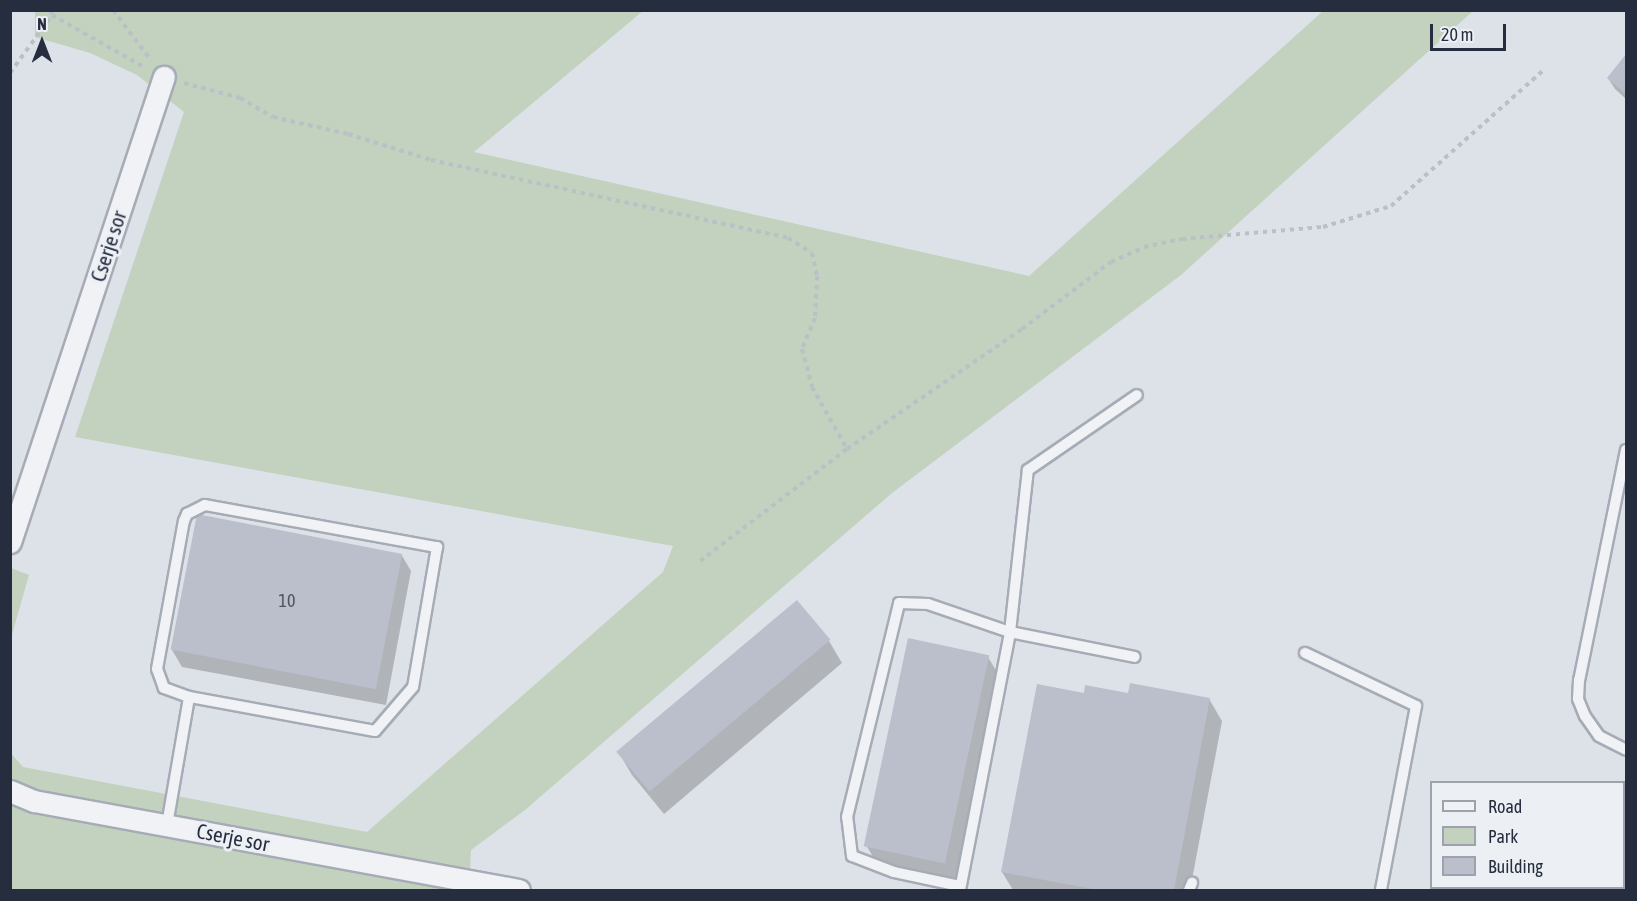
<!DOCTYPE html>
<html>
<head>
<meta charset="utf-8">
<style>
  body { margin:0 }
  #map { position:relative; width:1637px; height:901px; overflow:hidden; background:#dde1e8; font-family:"Asap Condensed",sans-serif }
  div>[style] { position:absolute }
  .green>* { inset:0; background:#c2d2be }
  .shadow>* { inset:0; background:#0003 }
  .building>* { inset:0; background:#babfcb; transform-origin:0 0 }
  .path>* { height:4px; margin-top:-2px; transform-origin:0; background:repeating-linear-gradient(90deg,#bbbfc6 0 4.5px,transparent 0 9px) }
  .roads { filter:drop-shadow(2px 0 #a6abb5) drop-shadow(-2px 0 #a6abb5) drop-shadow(0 2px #a6abb5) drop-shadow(0 -2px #a6abb5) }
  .service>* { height:10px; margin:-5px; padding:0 5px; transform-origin:5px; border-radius:5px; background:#f0f2f6 }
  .minor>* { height:21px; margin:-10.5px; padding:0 10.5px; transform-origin:10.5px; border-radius:10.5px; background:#f0f2f6 }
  span { translate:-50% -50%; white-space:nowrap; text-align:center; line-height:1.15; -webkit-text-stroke:6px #ecf0f5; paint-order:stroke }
  .number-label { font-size:18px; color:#4b5262 }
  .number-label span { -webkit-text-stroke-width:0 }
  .street-label { font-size:21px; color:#262d3f }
  .frame { position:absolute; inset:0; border:12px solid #262d3f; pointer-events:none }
  .legend { position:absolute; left:1430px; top:781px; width:195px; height:108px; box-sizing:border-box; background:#ecf0f5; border:2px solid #9da2ac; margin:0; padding:8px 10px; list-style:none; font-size:18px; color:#262d3f }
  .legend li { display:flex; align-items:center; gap:12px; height:30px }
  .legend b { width:30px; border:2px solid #9da2ac }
  .north { position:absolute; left:12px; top:12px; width:60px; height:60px; -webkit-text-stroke:4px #ecf0f5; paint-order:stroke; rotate:0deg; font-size:16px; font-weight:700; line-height:24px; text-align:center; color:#262d3f }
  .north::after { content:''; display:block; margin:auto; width:21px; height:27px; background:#262d3f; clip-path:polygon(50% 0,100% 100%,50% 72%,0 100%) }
  .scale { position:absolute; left:1430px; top:24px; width:76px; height:27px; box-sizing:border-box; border:3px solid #262d3f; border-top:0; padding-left:8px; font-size:18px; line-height:21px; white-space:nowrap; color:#262d3f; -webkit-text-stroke:4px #ecf0f5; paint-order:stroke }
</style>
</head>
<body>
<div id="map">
  <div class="green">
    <i style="clip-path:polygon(35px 11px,643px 11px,474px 152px,1029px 276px,1323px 11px,1473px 11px,1181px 275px,892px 493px,525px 810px,471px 850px,469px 890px,11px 890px,10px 752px,23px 767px,367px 832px,663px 572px,673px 546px,75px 437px,184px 112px,137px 75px,90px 53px,35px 37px)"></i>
    <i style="clip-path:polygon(11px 568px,29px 575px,11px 638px,10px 568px)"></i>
  </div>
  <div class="shadow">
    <i style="clip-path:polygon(1626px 56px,1626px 99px,1615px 89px,1608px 78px)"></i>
    <i style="clip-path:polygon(401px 554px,411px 571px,386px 705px,182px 667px,172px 650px)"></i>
    <i style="clip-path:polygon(829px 641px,842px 663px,664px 814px,632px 775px,619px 753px)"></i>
    <i style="clip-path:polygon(988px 657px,1001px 679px,957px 884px,879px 867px,866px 845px)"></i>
    <i style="clip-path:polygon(1085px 695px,1209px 699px,1222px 721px,1190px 890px,1013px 890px,1002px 872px)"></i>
  </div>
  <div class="building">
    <i style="clip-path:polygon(1626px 54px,1626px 94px,1607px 78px)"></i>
    <i style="left:197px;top:514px;width:209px;height:138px;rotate:11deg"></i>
    <i style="left:797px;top:600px;width:52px;height:236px;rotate:50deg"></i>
    <i style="left:908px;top:638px;width:83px;height:213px;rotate:12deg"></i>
    <i style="clip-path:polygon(1130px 683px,1210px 698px,1174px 890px,1098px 890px,1001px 872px,1037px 684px,1084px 693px,1085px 685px,1128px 693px)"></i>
  </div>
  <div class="path">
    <i style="left:51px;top:10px;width:5px;rotate:79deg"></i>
    <i style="left:52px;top:15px;width:106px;rotate:29.5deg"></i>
    <i style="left:113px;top:10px;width:63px;rotate:52.8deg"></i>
    <i style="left:10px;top:73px;width:72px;rotate:-54.1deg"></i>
    <i style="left:184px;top:83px;width:58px;rotate:15deg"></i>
    <i style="left:240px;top:98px;width:38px;rotate:30deg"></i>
    <i style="left:273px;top:117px;width:77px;rotate:12.8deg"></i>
    <i style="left:348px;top:134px;width:87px;rotate:17.4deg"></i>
    <i style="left:431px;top:160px;width:365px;rotate:12.3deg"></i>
    <i style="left:788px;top:238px;width:28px;rotate:32deg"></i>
    <i style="left:812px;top:253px;width:24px;rotate:78deg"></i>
    <i style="left:817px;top:276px;width:42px;rotate:92.7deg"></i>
    <i style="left:815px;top:318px;width:34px;rotate:113deg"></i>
    <i style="left:802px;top:349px;width:39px;rotate:75deg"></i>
    <i style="left:812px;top:387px;width:71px;rotate:60.6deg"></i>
    <i style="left:847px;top:449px;width:212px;rotate:-34.4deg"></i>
    <i style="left:1022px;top:329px;width:111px;rotate:-37deg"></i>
    <i style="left:1111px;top:262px;width:36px;rotate:-24deg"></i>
    <i style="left:1144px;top:247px;width:39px;rotate:-12deg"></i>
    <i style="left:1182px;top:239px;width:142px;rotate:-4.9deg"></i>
    <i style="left:1323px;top:227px;width:71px;rotate:-17.2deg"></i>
    <i style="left:1391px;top:206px;width:206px;rotate:-41.7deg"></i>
    <i style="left:700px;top:561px;width:185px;rotate:-37.3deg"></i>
  </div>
  <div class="roads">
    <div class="service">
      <i style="left:1626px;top:450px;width:235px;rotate:101.5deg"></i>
      <i style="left:1579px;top:680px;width:19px;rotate:93deg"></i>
      <i style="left:1578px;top:699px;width:18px;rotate:68deg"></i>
      <i style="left:1585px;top:716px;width:24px;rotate:55deg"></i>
      <i style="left:1599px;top:736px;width:30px;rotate:27deg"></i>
      <i style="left:205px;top:505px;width:236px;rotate:10.3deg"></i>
      <i style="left:437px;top:547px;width:142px;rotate:99.7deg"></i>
      <i style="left:413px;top:687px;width:58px;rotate:130.8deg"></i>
      <i style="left:375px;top:731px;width:189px;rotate:-169.6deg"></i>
      <i style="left:189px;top:697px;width:27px;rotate:-160deg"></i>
      <i style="left:164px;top:688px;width:20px;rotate:-110deg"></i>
      <i style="left:157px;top:669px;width:150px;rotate:-79.7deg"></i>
      <i style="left:184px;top:521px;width:8px;rotate:-67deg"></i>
      <i style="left:187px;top:514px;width:20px;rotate:-27deg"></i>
      <i style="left:1305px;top:653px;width:123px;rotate:25.5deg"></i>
      <i style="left:1416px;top:706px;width:187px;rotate:100.8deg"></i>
      <i style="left:167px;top:825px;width:130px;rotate:-80.2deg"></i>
      <i style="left:960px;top:886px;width:67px;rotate:-168deg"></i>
      <i style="left:894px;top:872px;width:45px;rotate:-159.1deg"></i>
      <i style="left:852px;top:856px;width:39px;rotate:-97deg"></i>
      <i style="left:847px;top:817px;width:220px;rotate:-76.3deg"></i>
      <i style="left:899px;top:603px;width:29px;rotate:2deg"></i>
      <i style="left:928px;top:604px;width:87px;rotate:18.9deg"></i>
      <i style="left:1010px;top:632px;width:127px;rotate:11.3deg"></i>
      <i style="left:960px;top:890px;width:263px;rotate:-79deg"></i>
      <i style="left:1010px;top:632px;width:163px;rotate:-83.7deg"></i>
      <i style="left:1028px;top:470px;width:132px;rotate:-34.5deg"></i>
      <i style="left:1189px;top:890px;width:8px;rotate:-67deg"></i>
    </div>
    <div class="minor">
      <i style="left:10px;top:542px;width:490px;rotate:-71.7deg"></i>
      <i style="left:10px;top:791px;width:26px;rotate:23deg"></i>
      <i style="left:34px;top:801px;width:493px;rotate:10.4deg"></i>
    </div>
  </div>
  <div class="number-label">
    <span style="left:287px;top:601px">10</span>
  </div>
  <div class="street-label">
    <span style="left:108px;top:246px;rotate:-72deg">Cserje sor</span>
    <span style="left:233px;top:837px;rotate:11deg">Cserje sor</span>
  </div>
  <div class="frame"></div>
  <ul class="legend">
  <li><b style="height:8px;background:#f0f2f6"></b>Road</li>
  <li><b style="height:16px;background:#c2d2be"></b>Park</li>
  <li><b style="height:16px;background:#babfcb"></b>Building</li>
  </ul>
  <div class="north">N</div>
  <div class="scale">20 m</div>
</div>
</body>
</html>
